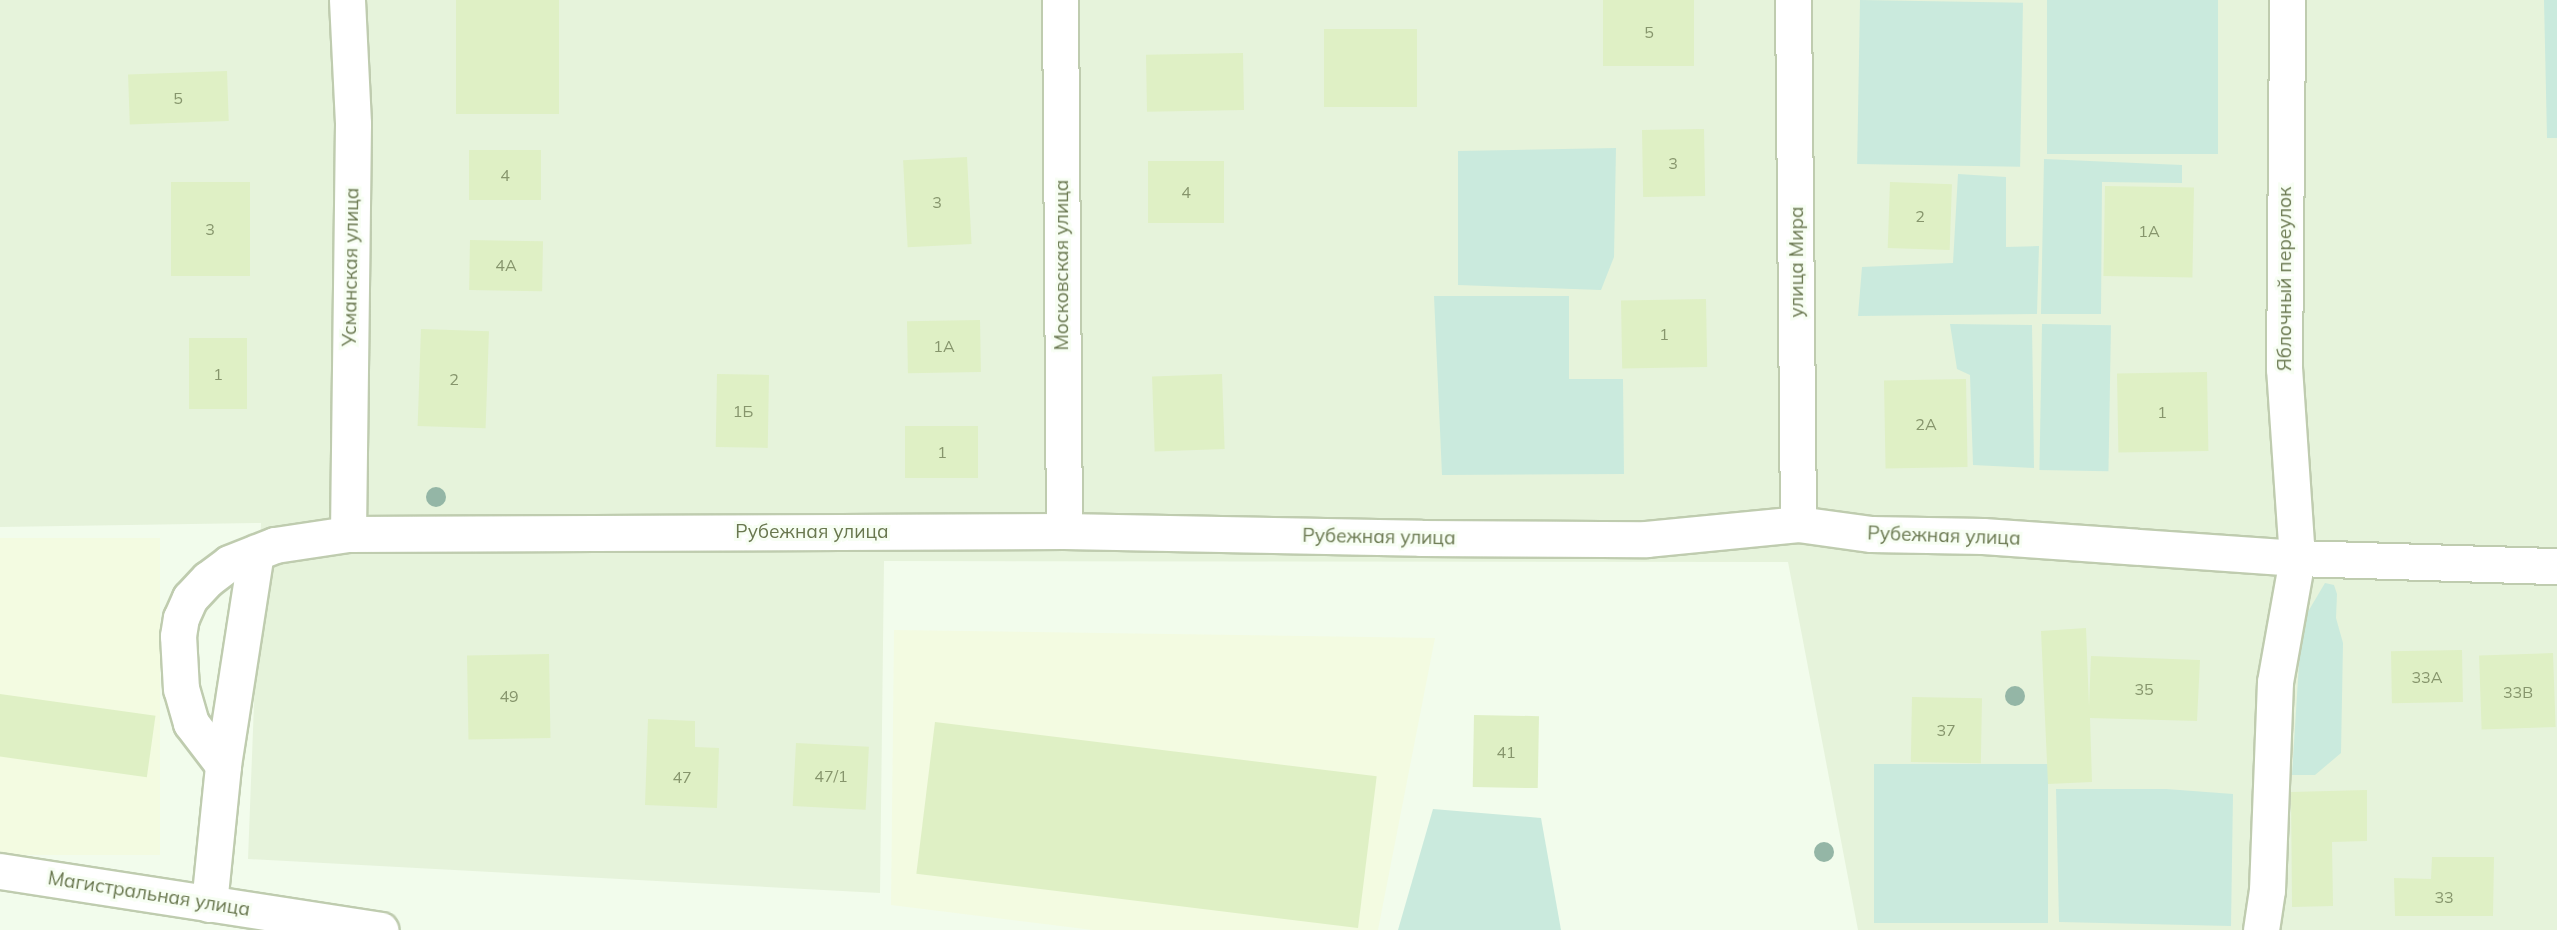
<!DOCTYPE html>
<html>
<head>
<meta charset="utf-8">
<style>
  body { margin:0 }
  #map { position:relative; width:2557px; height:930px; overflow:hidden; background:#f2fcec; font-family:Mulish,sans-serif }
  div>[style] { position:absolute }
  .residential>* { inset:0; background:#e6f3db }
  .commercial>* { inset:0; background:#f3fbe1; transform-origin:0 0 }
  .green>* { inset:0; background:#caeadd; transform-origin:0 0 }
  .building>* { inset:0; background:#dff0c5; transform-origin:0 0 }
  .roads { filter:drop-shadow(2px 0 #bfccaf) drop-shadow(-2px 0 #bfccaf) drop-shadow(0 2px #bfccaf) drop-shadow(0 -2px #bfccaf) }
  .street>* { height:35px; margin:-17.5px; padding:0 17.5px; transform-origin:17.5px; border-radius:17.5px; background:#fff }
  .trees>* { width:20px; height:20px; margin:-10px; border-radius:50%; background:#94b6a6 }
  span { translate:-50% -50%; white-space:nowrap; text-align:center; line-height:1.15; -webkit-text-stroke:6px #f7fef3; paint-order:stroke }
  .number-label { font-size:16px; color:#86956c }
  .number-label span { -webkit-text-stroke-width:0 }
  .street-label { font-size:19px; color:#69774f }
</style>
</head>
<body>
<div id="map">
  <div class="residential">
    <i style="clip-path:polygon(0 0,2557px 0,2557px 930px,1858px 930px,1788px 562px,884px 561px,880px 893px,248px 859px,261px 523px,0 527px)"></i>
  </div>
  <div class="commercial">
    <i style="left:160px;top:538px;width:317px;height:160px;rotate:90deg"></i>
    <i style="clip-path:polygon(894px 630px,1435px 638px,1378px 930px,1093px 930px,891px 905px)"></i>
  </div>
  <div class="green">
    <i style="left:1860px;top:0;width:163px;height:164px;rotate:1deg"></i>
    <i style="left:2047px;top:0;width:171px;height:154px"></i>
    <i style="clip-path:polygon(2544px 0,2557px 0,2557px 138px,2547px 138px)"></i>
    <i style="clip-path:polygon(1616px 148px,1614px 257px,1601px 290px,1458px 285px,1458px 151px)"></i>
    <i style="clip-path:polygon(2044px 159px,2182px 165px,2182px 183px,2102px 182px,2101px 314px,2041px 314px)"></i>
    <i style="clip-path:polygon(1958px 174px,2006px 177px,2006px 247px,2039px 246px,2037px 314px,1858px 316px,1862px 267px,1953px 263px)"></i>
    <i style="clip-path:polygon(1434px 296px,1569px 296px,1569px 379px,1623px 379px,1624px 474px,1442px 475px)"></i>
    <i style="clip-path:polygon(1950px 324px,2032px 325px,2034px 468px,1973px 465px,1970px 375px,1957px 369px)"></i>
    <i style="left:2042px;top:324px;width:69px;height:146px;rotate:1deg"></i>
    <i style="clip-path:polygon(2325px 583px,2334px 585px,2337px 594px,2336px 618px,2343px 643px,2341px 753px,2315px 775px,2292px 775px,2300px 647px,2306px 615px)"></i>
    <i style="left:2048px;top:764px;width:159px;height:174px;rotate:90deg"></i>
    <i style="clip-path:polygon(2056px 789px,2166px 789px,2233px 794px,2231px 926px,2059px 922px)"></i>
    <i style="clip-path:polygon(1433px 809px,1541px 818px,1561px 930px,1398px 930px)"></i>
  </div>
  <div class="building">
    <i style="left:456px;top:0;width:103px;height:114px"></i>
    <i style="left:1603px;top:0;width:91px;height:66px"></i>
    <i style="left:1324px;top:29px;width:93px;height:78px"></i>
    <i style="left:1243px;top:53px;width:57px;height:97px;rotate:89deg"></i>
    <i style="left:227px;top:71px;width:50px;height:99px;rotate:88deg"></i>
    <i style="left:1704px;top:129px;width:67px;height:62px;rotate:89deg"></i>
    <i style="left:541px;top:150px;width:50px;height:72px;rotate:90deg"></i>
    <i style="left:967px;top:157px;width:87px;height:64px;rotate:87deg"></i>
    <i style="left:1224px;top:161px;width:62px;height:76px;rotate:90deg"></i>
    <i style="left:171px;top:182px;width:79px;height:94px"></i>
    <i style="left:1890px;top:182px;width:62px;height:66px;rotate:2deg"></i>
    <i style="left:2105px;top:186px;width:89px;height:90px;rotate:1deg"></i>
    <i style="left:470px;top:240px;width:73px;height:50px;rotate:1deg"></i>
    <i style="left:1706px;top:299px;width:68px;height:85px;rotate:89deg"></i>
    <i style="left:980px;top:320px;width:52px;height:73px;rotate:89deg"></i>
    <i style="left:421px;top:329px;width:68px;height:97px;rotate:2deg"></i>
    <i style="left:189px;top:338px;width:58px;height:71px"></i>
    <i style="left:2207px;top:372px;width:79px;height:90px;rotate:89deg"></i>
    <i style="left:717px;top:374px;width:52px;height:73px;rotate:1deg"></i>
    <i style="left:1222px;top:374px;width:75px;height:70px;rotate:88deg"></i>
    <i style="left:1966px;top:379px;width:88px;height:82px;rotate:89deg"></i>
    <i style="left:905px;top:426px;width:73px;height:52px"></i>
    <i style="clip-path:polygon(2086px 628px,2089px 706px,2091px 656px,2200px 660px,2197px 721px,2090px 718px,2092px 782px,2048px 784px,2041px 631px)"></i>
    <i style="left:2462px;top:650px;width:52px;height:71px;rotate:89deg"></i>
    <i style="left:2553px;top:653px;width:74px;height:74px;rotate:88deg"></i>
    <i style="left:549px;top:654px;width:84px;height:82px;rotate:89deg"></i>
    <i style="left:0;top:694px;width:157px;height:62px;rotate:8deg"></i>
    <i style="left:1912px;top:697px;width:70px;height:65px;rotate:1deg"></i>
    <i style="left:1474px;top:715px;width:65px;height:72px;rotate:1deg"></i>
    <i style="clip-path:polygon(648px 719px,695px 721px,695px 747px,719px 748px,717px 808px,645px 805px)"></i>
    <i style="left:935px;top:722px;width:445px;height:153px;rotate:7deg"></i>
    <i style="left:796px;top:743px;width:73px;height:63px;rotate:3deg"></i>
    <i style="clip-path:polygon(2367px 790px,2367px 841px,2332px 842px,2333px 906px,2292px 907px,2291px 792px)"></i>
    <i style="clip-path:polygon(2432px 857px,2494px 857px,2493px 916px,2395px 916px,2394px 878px,2431px 879px)"></i>
  </div>
  <div class="roads">
    <div class="street">
      <i style="left:347px;top:0;width:124px;rotate:87.2deg"></i>
      <i style="left:353px;top:124px;width:410px;rotate:90.7deg"></i>
      <i style="left:1060px;top:0;width:531px;rotate:89.57deg"></i>
      <i style="left:1793px;top:0;width:524px;rotate:89.45deg"></i>
      <i style="left:223px;top:765px;width:215px;rotate:-81.2deg"></i>
      <i style="left:0;top:871px;width:385px;rotate:8.8deg"></i>
      <i style="left:209px;top:904px;width:140px;rotate:-84.2deg"></i>
      <i style="left:223px;top:765px;width:53px;rotate:-127.3deg"></i>
      <i style="left:191px;top:723px;width:35px;rotate:-106deg"></i>
      <i style="left:181px;top:689px;width:53px;rotate:-93.2deg"></i>
      <i style="left:178px;top:636px;width:18px;rotate:-81deg"></i>
      <i style="left:181px;top:618px;width:22px;rotate:-66deg"></i>
      <i style="left:190px;top:598px;width:26px;rotate:-47deg"></i>
      <i style="left:208px;top:579px;width:26px;rotate:-37deg"></i>
      <i style="left:229px;top:563px;width:49px;rotate:-21.4deg"></i>
      <i style="left:275px;top:545px;width:74px;rotate:-8.6deg"></i>
      <i style="left:348px;top:534px;width:716px;rotate:-0.24deg"></i>
      <i style="left:1064px;top:531px;width:357px;rotate:1.1deg"></i>
      <i style="left:1421px;top:538px;width:225px;rotate:0.3deg"></i>
      <i style="left:1646px;top:539px;width:153px;rotate:-5.6deg"></i>
      <i style="left:1798px;top:524px;width:74px;rotate:7.8deg"></i>
      <i style="left:1871px;top:534px;width:112px;rotate:1deg"></i>
      <i style="left:1983px;top:536px;width:315px;rotate:4deg"></i>
      <i style="left:2297px;top:558px;width:260px;rotate:1.8deg"></i>
      <i style="left:2261px;top:930px;width:40px;rotate:-81.5deg"></i>
      <i style="left:2267px;top:890px;width:208px;rotate:-87.8deg"></i>
      <i style="left:2275px;top:682px;width:126px;rotate:-79.9deg"></i>
      <i style="left:2297px;top:558px;width:189px;rotate:-93.9deg"></i>
      <i style="left:2284px;top:369px;width:369px;rotate:-89.5deg"></i>
    </div>
  </div>
  <div class="trees">
    <i style="left:436px;top:497px"></i>
    <i style="left:2015px;top:696px"></i>
    <i style="left:1824px;top:852px"></i>
  </div>
  <div class="number-label">
    <span style="left:1649px;top:32px">5</span>
    <span style="left:178px;top:98px">5</span>
    <span style="left:1673px;top:163px">3</span>
    <span style="left:505px;top:175px">4</span>
    <span style="left:1186px;top:192px">4</span>
    <span style="left:937px;top:202px">3</span>
    <span style="left:1920px;top:216px">2</span>
    <span style="left:210px;top:229px">3</span>
    <span style="left:2149px;top:231px">1А</span>
    <span style="left:506px;top:265px">4А</span>
    <span style="left:1664px;top:334px">1</span>
    <span style="left:944px;top:346px">1А</span>
    <span style="left:218px;top:374px">1</span>
    <span style="left:454px;top:379px">2</span>
    <span style="left:743px;top:411px">1Б</span>
    <span style="left:2162px;top:412px">1</span>
    <span style="left:1926px;top:424px">2А</span>
    <span style="left:942px;top:452px">1</span>
    <span style="left:2427px;top:677px">33А</span>
    <span style="left:2144px;top:689px">35</span>
    <span style="left:2518px;top:692px">33В</span>
    <span style="left:509px;top:696px">49</span>
    <span style="left:1946px;top:730px">37</span>
    <span style="left:1506px;top:752px">41</span>
    <span style="left:831px;top:776px">47/1</span>
    <span style="left:682px;top:777px">47</span>
    <span style="left:2444px;top:897px">33</span>
  </div>
  <div class="street-label">
    <span style="left:1797px;top:262px;rotate:-90deg">улица Мира</span>
    <span style="left:1062px;top:265px;rotate:-90deg">Московская улица</span>
    <span style="left:351px;top:267px;rotate:-89deg">Усманская улица</span>
    <span style="left:2285px;top:279px;rotate:-90deg">Яблочный переулок</span>
    <span style="left:812px;top:532px">Рубежная улица</span>
    <span style="left:1944px;top:536px;rotate:2deg">Рубежная улица</span>
    <span style="left:1379px;top:537px;rotate:1deg">Рубежная улица</span>
    <span style="left:149px;top:894px;rotate:9deg">Магистральная улица</span>
  </div>
</div>
</body>
</html>
